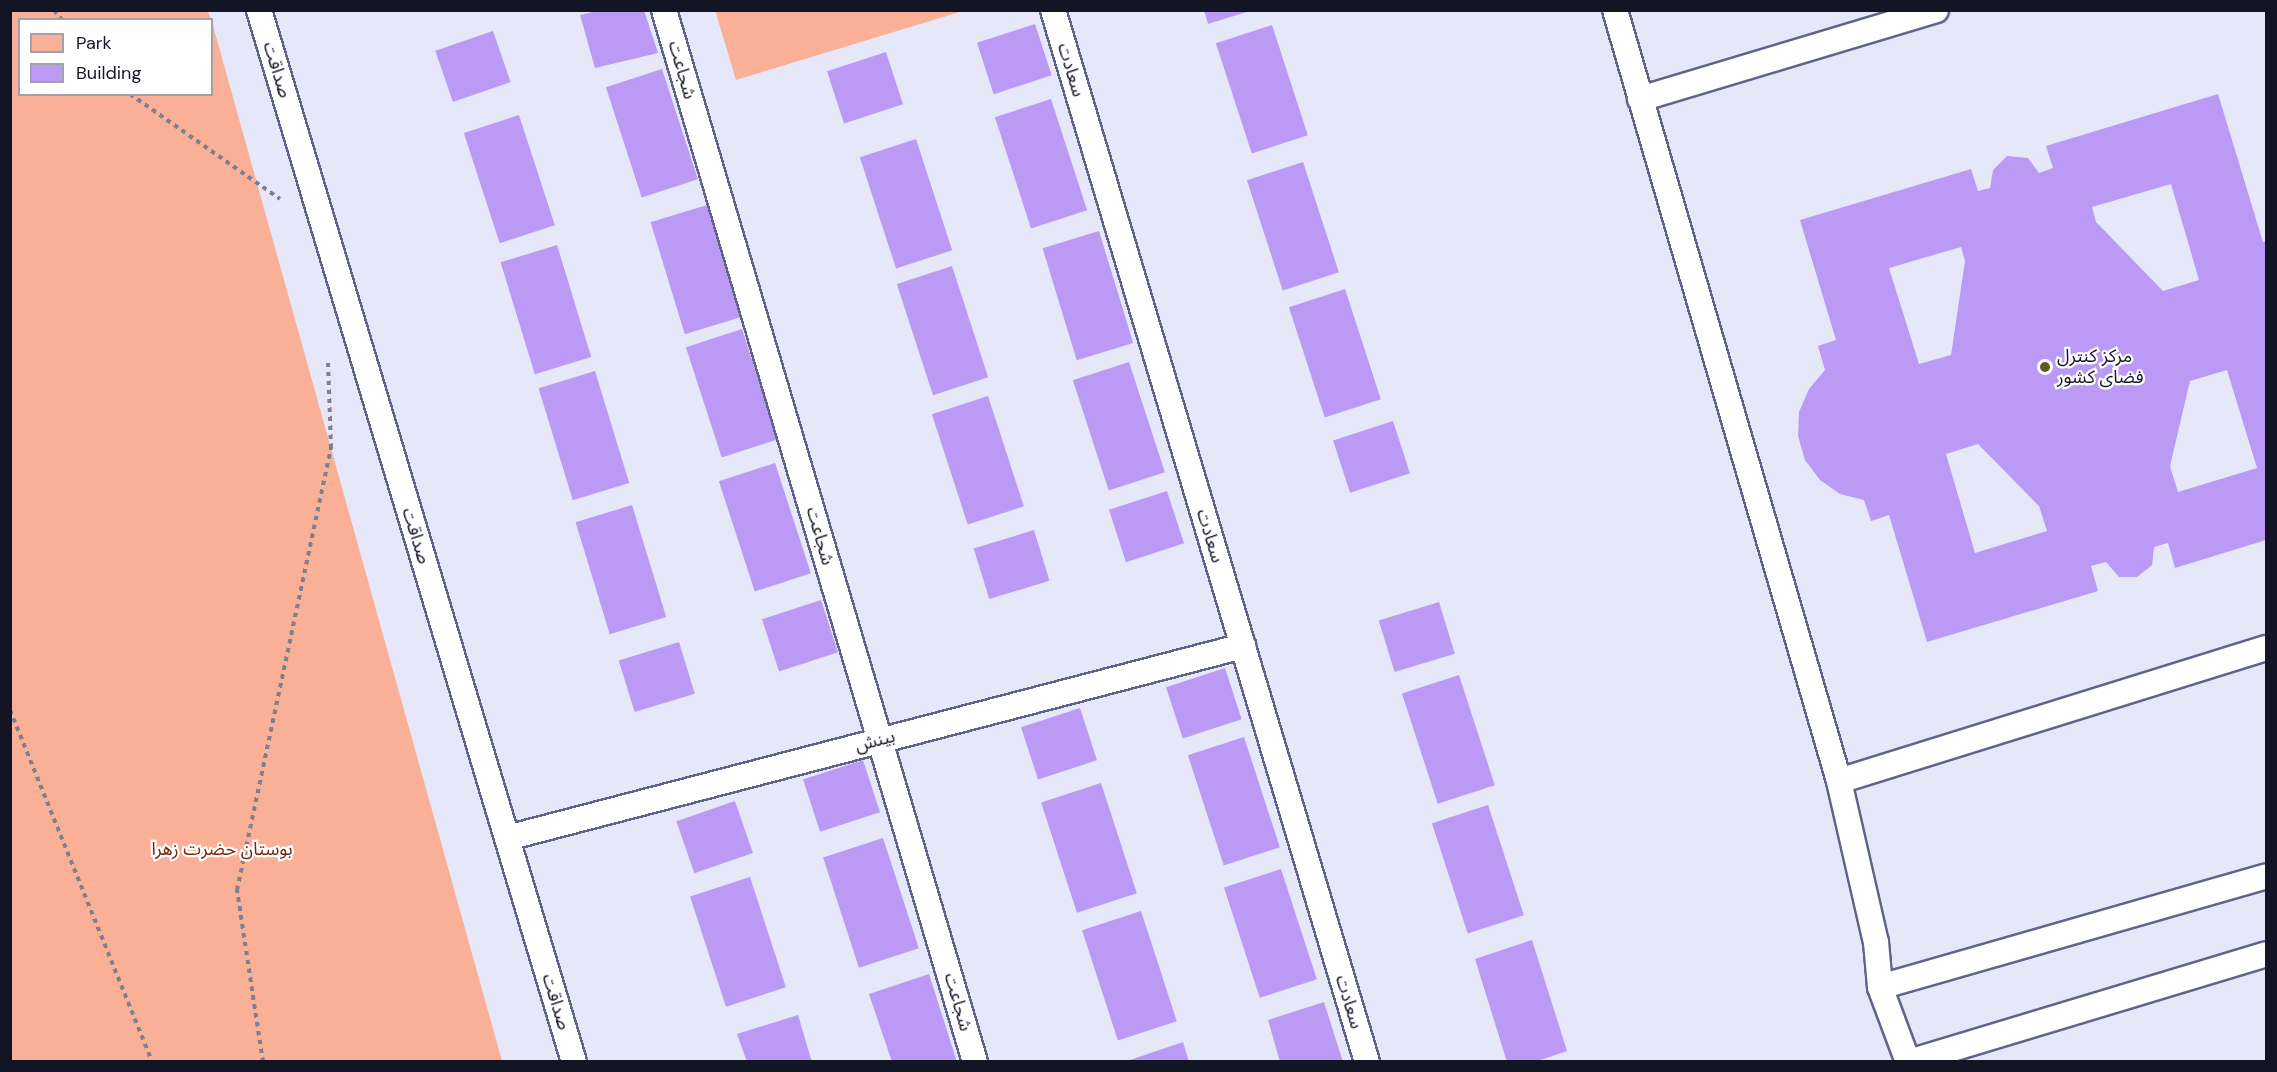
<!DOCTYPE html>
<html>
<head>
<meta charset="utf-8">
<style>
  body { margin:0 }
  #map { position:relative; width:2277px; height:1072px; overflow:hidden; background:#e6e8f9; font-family:"DM Sans","Noto Sans Arabic",sans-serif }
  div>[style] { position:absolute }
  .green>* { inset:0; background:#f9b097 }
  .building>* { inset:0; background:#ba9af4; transform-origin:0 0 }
  .path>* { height:4px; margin-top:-2px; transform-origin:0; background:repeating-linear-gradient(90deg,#7e7f8f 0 4.5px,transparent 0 9px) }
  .roads { filter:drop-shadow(2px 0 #606489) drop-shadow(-2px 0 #606489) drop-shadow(0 2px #606489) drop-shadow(0 -2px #606489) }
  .lane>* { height:24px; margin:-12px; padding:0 12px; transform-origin:12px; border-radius:12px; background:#fff }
  .dots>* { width:16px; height:16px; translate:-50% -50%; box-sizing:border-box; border:3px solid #fff; border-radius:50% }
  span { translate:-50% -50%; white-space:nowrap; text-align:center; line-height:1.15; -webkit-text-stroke:4.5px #fff; paint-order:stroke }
  .street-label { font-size:18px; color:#141524 }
  .poi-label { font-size:18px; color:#141524 }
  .left { translate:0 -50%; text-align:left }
  .park-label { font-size:18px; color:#732505 }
  .frame { position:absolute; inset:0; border:12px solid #141524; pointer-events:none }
  .legend { position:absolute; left:18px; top:18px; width:195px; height:78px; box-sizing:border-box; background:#fff; border:2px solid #a1a1a7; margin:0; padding:8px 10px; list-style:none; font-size:18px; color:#141524 }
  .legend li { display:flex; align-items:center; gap:12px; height:30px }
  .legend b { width:30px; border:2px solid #a1a1a7 }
</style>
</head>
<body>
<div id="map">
  <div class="green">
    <i style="clip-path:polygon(715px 10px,963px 10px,963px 11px,736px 80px)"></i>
    <i style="clip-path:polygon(10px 11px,208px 11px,211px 19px,20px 20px,20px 94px,212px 94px,212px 22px,502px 1061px,11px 1061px)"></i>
  </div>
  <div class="building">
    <i style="clip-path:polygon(600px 10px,644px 10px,658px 53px,595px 68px,580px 15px)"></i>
    <i style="clip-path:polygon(1204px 10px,1250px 10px,1250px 11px,1208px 24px)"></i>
    <i style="left:1035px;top:24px;width:54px;height:61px;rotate:72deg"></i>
    <i style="left:1272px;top:25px;width:116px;height:59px;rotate:72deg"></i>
    <i style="left:493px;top:31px;width:54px;height:61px;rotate:71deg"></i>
    <i style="left:886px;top:52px;width:55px;height:62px;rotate:72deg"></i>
    <i style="left:662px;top:69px;width:116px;height:59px;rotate:72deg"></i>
    <i style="clip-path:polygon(evenodd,2218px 94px,2263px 242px,2266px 241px,2266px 540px,2175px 568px,2168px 543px,2154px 547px,2152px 565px,2137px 577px,2119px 577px,2106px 562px,2091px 566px,2098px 591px,1927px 642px,1889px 515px,1871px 521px,1864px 500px,1840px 494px,1820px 480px,1805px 460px,1798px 436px,1799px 412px,1809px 389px,1825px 370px,1818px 346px,1836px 340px,1800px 220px,1971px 169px,1978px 191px,1990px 188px,1993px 170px,2007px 156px,2028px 158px,2039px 173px,2053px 168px,2046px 146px,2218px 94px,2171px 184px,2199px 280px,2163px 291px,2096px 222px,2092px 207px,2171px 184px,2218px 94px,1961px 247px,1965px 261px,1951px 355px,1919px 364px,1889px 268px,1961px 247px,2218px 94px,2227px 370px,2257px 468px,2178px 492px,2170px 466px,2190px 381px,2227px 370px,2218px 94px,1978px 444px,2039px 506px,2047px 531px,1975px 553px,1946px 454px,1978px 444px)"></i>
    <i style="left:1051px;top:99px;width:117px;height:59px;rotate:72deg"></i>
    <i style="left:519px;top:115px;width:116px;height:58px;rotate:72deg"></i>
    <i style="left:916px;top:139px;width:117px;height:59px;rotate:72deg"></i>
    <i style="left:1303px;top:162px;width:116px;height:59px;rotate:72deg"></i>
    <i style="left:707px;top:205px;width:117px;height:59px;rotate:73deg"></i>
    <i style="left:1099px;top:231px;width:117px;height:59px;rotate:73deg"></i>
    <i style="left:557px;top:245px;width:117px;height:59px;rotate:73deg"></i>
    <i style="left:952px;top:266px;width:117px;height:58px;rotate:72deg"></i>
    <i style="left:1345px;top:289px;width:116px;height:59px;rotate:72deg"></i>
    <i style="left:742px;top:329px;width:116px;height:59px;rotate:72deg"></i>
    <i style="left:1129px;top:362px;width:116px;height:59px;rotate:72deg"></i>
    <i style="left:595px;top:371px;width:117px;height:59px;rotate:73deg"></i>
    <i style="left:988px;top:396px;width:116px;height:59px;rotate:72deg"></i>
    <i style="left:1393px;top:421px;width:55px;height:63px;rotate:72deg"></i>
    <i style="left:775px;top:463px;width:116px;height:59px;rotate:72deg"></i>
    <i style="left:1167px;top:491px;width:55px;height:61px;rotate:72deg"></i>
    <i style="left:632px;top:505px;width:117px;height:59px;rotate:73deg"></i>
    <i style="left:1034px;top:530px;width:53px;height:63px;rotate:73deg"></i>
    <i style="left:821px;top:600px;width:55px;height:62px;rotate:72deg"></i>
    <i style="left:1439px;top:602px;width:54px;height:63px;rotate:73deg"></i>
    <i style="left:679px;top:642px;width:54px;height:63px;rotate:73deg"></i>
    <i style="left:1225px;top:668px;width:54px;height:62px;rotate:72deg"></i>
    <i style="left:1459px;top:675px;width:116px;height:60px;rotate:72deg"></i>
    <i style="left:1080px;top:708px;width:55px;height:62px;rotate:72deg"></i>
    <i style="left:1244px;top:737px;width:116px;height:59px;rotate:72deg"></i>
    <i style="left:863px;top:760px;width:55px;height:63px;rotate:72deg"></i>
    <i style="left:1101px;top:783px;width:116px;height:63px;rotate:72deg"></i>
    <i style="left:735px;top:801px;width:55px;height:62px;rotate:71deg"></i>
    <i style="left:1488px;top:805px;width:116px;height:59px;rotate:72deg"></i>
    <i style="left:883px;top:838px;width:116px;height:63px;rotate:72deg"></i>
    <i style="left:1281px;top:869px;width:116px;height:60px;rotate:72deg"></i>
    <i style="left:750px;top:877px;width:116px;height:63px;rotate:72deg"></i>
    <i style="left:1141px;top:911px;width:116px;height:62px;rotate:72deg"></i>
    <i style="clip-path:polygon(1532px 940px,1567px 1051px,1535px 1062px,1507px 1062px,1475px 959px)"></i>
    <i style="clip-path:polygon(929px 974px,957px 1062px,892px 1062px,869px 994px)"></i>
    <i style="clip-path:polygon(1324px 1002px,1343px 1062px,1280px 1062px,1268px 1020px)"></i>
    <i style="clip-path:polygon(798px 1015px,812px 1062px,747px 1062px,737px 1034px)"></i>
    <i style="clip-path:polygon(1183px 1042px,1189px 1062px,1127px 1062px,1127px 1061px)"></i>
  </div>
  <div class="path">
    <i style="left:54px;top:10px;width:13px;rotate:51deg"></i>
    <i style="left:130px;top:94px;width:183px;rotate:35deg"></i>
    <i style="left:10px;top:710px;width:380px;rotate:68deg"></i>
    <i style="left:263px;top:1062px;width:174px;rotate:-98.6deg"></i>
    <i style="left:237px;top:890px;width:452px;rotate:-78deg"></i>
    <i style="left:331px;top:448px;width:85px;rotate:-92deg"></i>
  </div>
  <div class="roads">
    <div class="lane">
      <i style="left:259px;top:10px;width:1098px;rotate:73.33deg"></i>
      <i style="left:664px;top:10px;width:1097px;rotate:73.53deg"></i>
      <i style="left:1053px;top:10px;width:1098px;rotate:73.38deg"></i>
      <i style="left:1615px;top:10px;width:803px;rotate:73.8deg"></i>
      <i style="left:1839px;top:781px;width:165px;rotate:77.1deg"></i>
      <i style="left:1876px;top:942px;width:45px;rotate:84.9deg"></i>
      <i style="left:1880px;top:987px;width:80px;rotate:69.5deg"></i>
      <i style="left:1640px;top:99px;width:309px;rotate:-16.7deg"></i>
      <i style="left:1839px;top:781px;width:447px;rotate:-17.3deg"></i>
      <i style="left:507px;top:838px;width:761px;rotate:-14.62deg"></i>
      <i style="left:1880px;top:987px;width:402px;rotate:-16deg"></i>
      <i style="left:1909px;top:1062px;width:373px;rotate:-16.8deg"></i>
    </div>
  </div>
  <div class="dots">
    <i style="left:2045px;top:367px;background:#625925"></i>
  </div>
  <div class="street-label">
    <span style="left:277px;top:70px;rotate:73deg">صداقت</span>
    <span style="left:682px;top:70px;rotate:74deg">شجاعت</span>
    <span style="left:1071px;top:70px;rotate:73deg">سعادت</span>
    <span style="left:416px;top:536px;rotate:73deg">صداقت</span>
    <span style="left:820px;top:536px;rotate:74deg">شجاعت</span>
    <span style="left:1210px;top:536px;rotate:73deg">سعادت</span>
    <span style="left:875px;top:741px;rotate:-15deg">بینش</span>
    <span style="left:556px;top:1002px;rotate:73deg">صداقت</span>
    <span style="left:958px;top:1002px;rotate:74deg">شجاعت</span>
    <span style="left:1349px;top:1002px;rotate:73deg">سعادت</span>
  </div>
  <div class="poi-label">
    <span class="left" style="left:2057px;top:367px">مرکز کنترل<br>فضای کشور</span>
  </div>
  <div class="park-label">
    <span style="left:222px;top:849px">بوستان حضرت زهرا</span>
  </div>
  <div class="frame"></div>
  <ul class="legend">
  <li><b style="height:16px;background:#f9b097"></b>Park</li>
  <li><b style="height:16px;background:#ba9af4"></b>Building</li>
  </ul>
</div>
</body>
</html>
